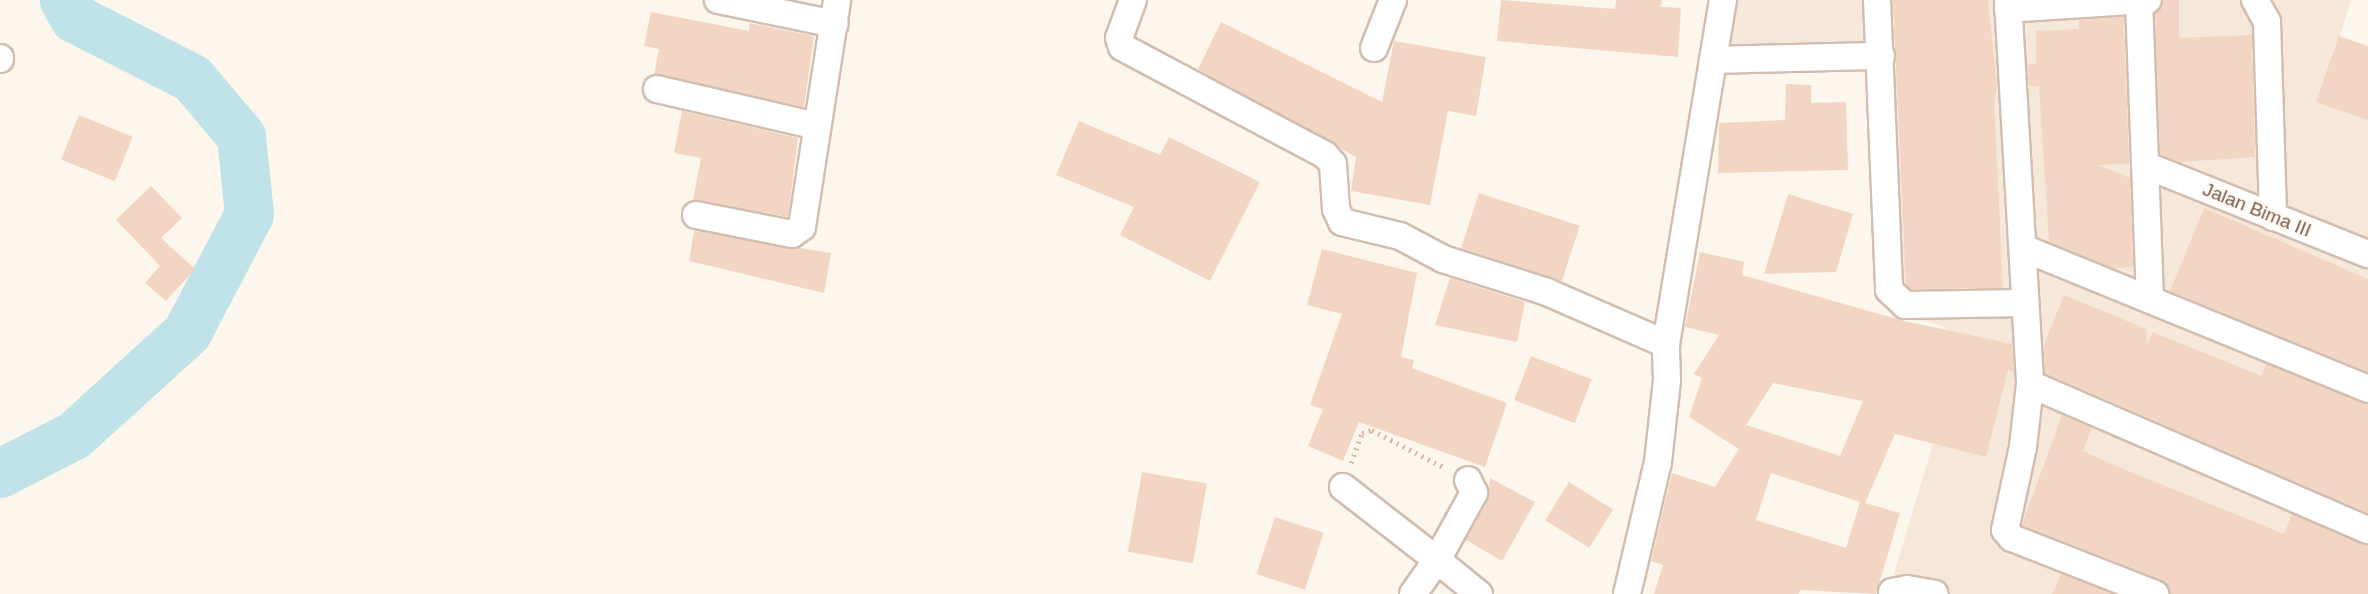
<!DOCTYPE html>
<html>
<head>
<meta charset="utf-8">
<style>
  body { margin:0 }
  #map { position:relative; width:2368px; height:594px; overflow:hidden; background:#fdf6ec; font-family:Arial,sans-serif }
  div>[style] { position:absolute }
  .residential>* { inset:0; background:#f5e8da }
  .river>* { height:49px; margin:-24.5px; padding:0 24.5px; transform-origin:24.5px; border-radius:24.5px; background:#bfe3e8 }
  .building>* { inset:0; background:#f3d5c3; transform-origin:0 0 }
  .path>* { height:4.5px; margin-top:-2.25px; transform-origin:0; background:repeating-linear-gradient(90deg,#d9b8a5 0 2px,transparent 0 7px) }
  .roads { filter:drop-shadow(2px 0 #d1beb0) drop-shadow(-2px 0 #d1beb0) drop-shadow(0 2px #d1beb0) drop-shadow(0 -2px #d1beb0) }
  .street>* { height:26px; margin:-13px; padding:0 13px; transform-origin:13px; border-radius:13px; background:#fff }
  span { translate:-50% -50%; white-space:nowrap; text-align:center; line-height:1.15; -webkit-text-stroke:5px #fffaf3; paint-order:stroke }
  .street-label { font-size:19px; color:#7a5c4d }
</style>
</head>
<body>
<div id="map">
  <div class="residential">
    <i style="clip-path:polygon(1737px 0,2351px 0,2321px 96px,2368px 113px,2368px 594px,1888px 594px,1938px 427px,1945px 327px,1888px 309px,1868px 59px,1722px 67px)"></i>
  </div>
  <div class="river">
    <i style="left:0;top:473px;width:83px;rotate:-27.2deg"></i>
    <i style="left:74px;top:435px;width:153px;rotate:-42.3deg"></i>
    <i style="left:187px;top:332px;width:133px;rotate:-62.3deg"></i>
    <i style="left:249px;top:214px;width:78px;rotate:-95.9deg"></i>
    <i style="left:241px;top:136px;width:76px;rotate:-130.2deg"></i>
    <i style="left:192px;top:78px;width:132px;rotate:-153deg"></i>
    <i style="left:74px;top:18px;width:21px;rotate:-119deg"></i>
  </div>
  <div class="building">
    <i style="clip-path:polygon(1501px 0,1615px 9px,1616px 0,1662px 0,1661px 7px,1681px 8px,1678px 57px,1497px 41px)"></i>
    <i style="clip-path:polygon(1893px 0,1988px 0,1997px 87px,1994px 99px,2003px 288px,1911px 289px,1906px 285px)"></i>
    <i style="clip-path:polygon(2164px 0,2179px 0,2179px 38px,2252px 35px,2255px 157px,2180px 162px,2160px 154px,2155px 14px)"></i>
    <i style="clip-path:polygon(651px 12px,749px 31px,750px 23px,814px 36px,804px 107px,654px 74px,659px 49px,644px 46px)"></i>
    <i style="clip-path:polygon(2124px 17px,2129px 164px,2097px 165px,2130px 178px,2133px 267px,2113px 268px,2049px 242px,2039px 86px,2029px 86px,2027px 65px,2036px 64px,2036px 31px,2079px 29px,2079px 20px)"></i>
    <i style="clip-path:polygon(1221px 22px,1382px 102px,1394px 41px,1486px 57px,1476px 116px,1448px 111px,1430px 205px,1351px 191px,1356px 157px,1198px 69px)"></i>
    <i style="clip-path:polygon(2339px 36px,2368px 46px,2368px 120px,2316px 102px)"></i>
    <i style="clip-path:polygon(1786px 84px,1811px 85px,1811px 103px,1846px 102px,1848px 170px,1718px 173px,1719px 123px,1785px 120px)"></i>
    <i style="clip-path:polygon(682px 111px,798px 138px,788px 217px,693px 200px,701px 158px,674px 153px)"></i>
    <i style="left:79px;top:115px;width:58px;height:48px;rotate:22deg"></i>
    <i style="clip-path:polygon(1079px 121px,1160px 155px,1169px 137px,1260px 182px,1210px 281px,1120px 235px,1134px 207px,1056px 175px)"></i>
    <i style="clip-path:polygon(151px 186px,182px 218px,161px 238px,195px 269px,166px 301px,145px 283px,160px 266px,116px 220px)"></i>
    <i style="left:1479px;top:193px;width:106px;height:58px;rotate:18deg"></i>
    <i style="clip-path:polygon(1788px 194px,1853px 214px,1836px 272px,1764px 274px)"></i>
    <i style="clip-path:polygon(2204px 208px,2368px 279px,2368px 372px,2170px 291px)"></i>
    <i style="clip-path:polygon(694px 231px,831px 253px,824px 293px,689px 261px)"></i>
    <i style="clip-path:polygon(1322px 249px,1417px 273px,1401px 357px,1414px 360px,1412px 368px,1507px 403px,1485px 467px,1359px 422px,1343px 461px,1308px 446px,1323px 409px,1310px 405px,1342px 314px,1307px 305px)"></i>
    <i style="clip-path:polygon(evenodd,1700px 252px,1744px 262px,1742px 275px,1904px 321px,2012px 344px,2014px 372px,2008px 370px,1986px 457px,1895px 434px,1865px 503px,1900px 513px,1876px 594px,1800px 590px,1799px 594px,1654px 594px,1663px 565px,1651px 561px,1672px 473px,1715px 487px,1739px 449px,1689px 417px,1702px 378px,1694px 374px,1719px 335px,1685px 327px,1700px 252px,1773px 383px,1863px 401px,1840px 456px,1746px 425px,1773px 383px,1700px 252px,1771px 473px,1860px 502px,1846px 548px,1756px 520px,1771px 473px)"></i>
    <i style="clip-path:polygon(1450px 278px,1525px 302px,1517px 342px,1435px 325px)"></i>
    <i style="clip-path:polygon(2064px 295px,2146px 329px,2147px 345px,2153px 332px,2261px 376px,2266px 364px,2368px 404px,2368px 513px,2045px 373px,2044px 345px)"></i>
    <i style="left:1531px;top:356px;width:65px;height:47px;rotate:21deg"></i>
    <i style="clip-path:polygon(2062px 415px,2092px 428px,2083px 451px,2119px 467px,2284px 534px,2292px 514px,2368px 545px,2368px 594px,2170px 594px,2161px 579px,2022px 525px)"></i>
    <i style="left:1142px;top:472px;width:66px;height:81px;rotate:10deg"></i>
    <i style="clip-path:polygon(1490px 478px,1535px 502px,1502px 561px,1466px 540px,1488px 500px)"></i>
    <i style="left:1569px;top:482px;width:52px;height:45px;rotate:32deg"></i>
    <i style="left:1275px;top:517px;width:51px;height:60px;rotate:18deg"></i>
    <i style="clip-path:polygon(2061px 574px,2112px 594px,2052px 594px)"></i>
  </div>
  <div class="path">
    <i style="left:1351px;top:463px;width:32px;rotate:-70deg"></i>
    <i style="left:1362px;top:433px;width:10px;rotate:-17deg"></i>
    <i style="left:1372px;top:430px;width:82px;rotate:27.5deg"></i>
  </div>
  <div class="roads">
    <div class="street">
      <i style="left:718px;top:0;width:119px;rotate:11.6deg"></i>
      <i style="left:1133px;top:0;width:40px;rotate:110.2deg"></i>
      <i style="left:1119px;top:38px;width:9px;rotate:72deg"></i>
      <i style="left:1122px;top:47px;width:230px;rotate:28deg"></i>
      <i style="left:1325px;top:155px;width:12px;rotate:48deg"></i>
      <i style="left:1333px;top:164px;width:45px;rotate:86.2deg"></i>
      <i style="left:1336px;top:209px;width:14px;rotate:65deg"></i>
      <i style="left:1342px;top:222px;width:60px;rotate:13.6deg"></i>
      <i style="left:1400px;top:236px;width:49px;rotate:28.1deg"></i>
      <i style="left:1443px;top:259px;width:109px;rotate:17.6deg"></i>
      <i style="left:1547px;top:292px;width:130px;rotate:23.6deg"></i>
      <i style="left:1877px;top:0;width:290px;rotate:87.6deg"></i>
      <i style="left:1889px;top:290px;width:22px;rotate:43deg"></i>
      <i style="left:1905px;top:305px;width:120px;rotate:-1deg"></i>
      <i style="left:2008px;top:0;width:385px;rotate:86.7deg"></i>
      <i style="left:2030px;top:384px;width:63px;rotate:96.3deg"></i>
      <i style="left:2023px;top:447px;width:85px;rotate:102.2deg"></i>
      <i style="left:2005px;top:530px;width:11px;rotate:49deg"></i>
      <i style="left:2012px;top:538px;width:154px;rotate:21.4deg"></i>
      <i style="left:2139px;top:0;width:300px;rotate:87.9deg"></i>
      <i style="left:2255px;top:0;width:25px;rotate:61deg"></i>
      <i style="left:2267px;top:22px;width:195px;rotate:88.2deg"></i>
      <i style="left:2008px;top:9px;width:140px;rotate:-3.7deg"></i>
      <i style="left:1374px;top:48px;width:52px;rotate:-68.4deg"></i>
      <i style="left:0;top:59px;width:1px;rotate:-90deg"></i>
      <i style="left:1713px;top:60px;width:168px;rotate:-1.4deg"></i>
      <i style="left:657px;top:89px;width:164px;rotate:13deg"></i>
      <i style="left:2145px;top:165px;width:240px;rotate:21.8deg"></i>
      <i style="left:696px;top:215px;width:98px;rotate:11.2deg"></i>
      <i style="left:792px;top:234px;width:12px;rotate:-35deg"></i>
      <i style="left:802px;top:227px;width:230px;rotate:-81.2deg"></i>
      <i style="left:2023px;top:248px;width:373px;rotate:22.2deg"></i>
      <i style="left:2030px;top:384px;width:368px;rotate:23.4deg"></i>
      <i style="left:1343px;top:487px;width:119px;rotate:37.8deg"></i>
      <i style="left:1437px;top:560px;width:77px;rotate:-61.1deg"></i>
      <i style="left:1474px;top:493px;width:14px;rotate:-115deg"></i>
      <i style="left:1892px;top:592px;width:15px;rotate:-11deg"></i>
      <i style="left:1907px;top:589px;width:28px;rotate:10deg"></i>
      <i style="left:1413px;top:594px;width:42px;rotate:-54.8deg"></i>
      <i style="left:1437px;top:560px;width:54px;rotate:39deg"></i>
      <i style="left:1627px;top:594px;width:136px;rotate:-76.8deg"></i>
      <i style="left:1658px;top:462px;width:82px;rotate:-83.7deg"></i>
      <i style="left:1667px;top:380px;width:36px;rotate:-92deg"></i>
      <i style="left:1666px;top:344px;width:349px;rotate:-80.6deg"></i>
    </div>
  </div>
  <div class="street-label">
    <span style="left:2257px;top:210px;rotate:22deg">Jalan Bima III</span>
  </div>
</div>
</body>
</html>
